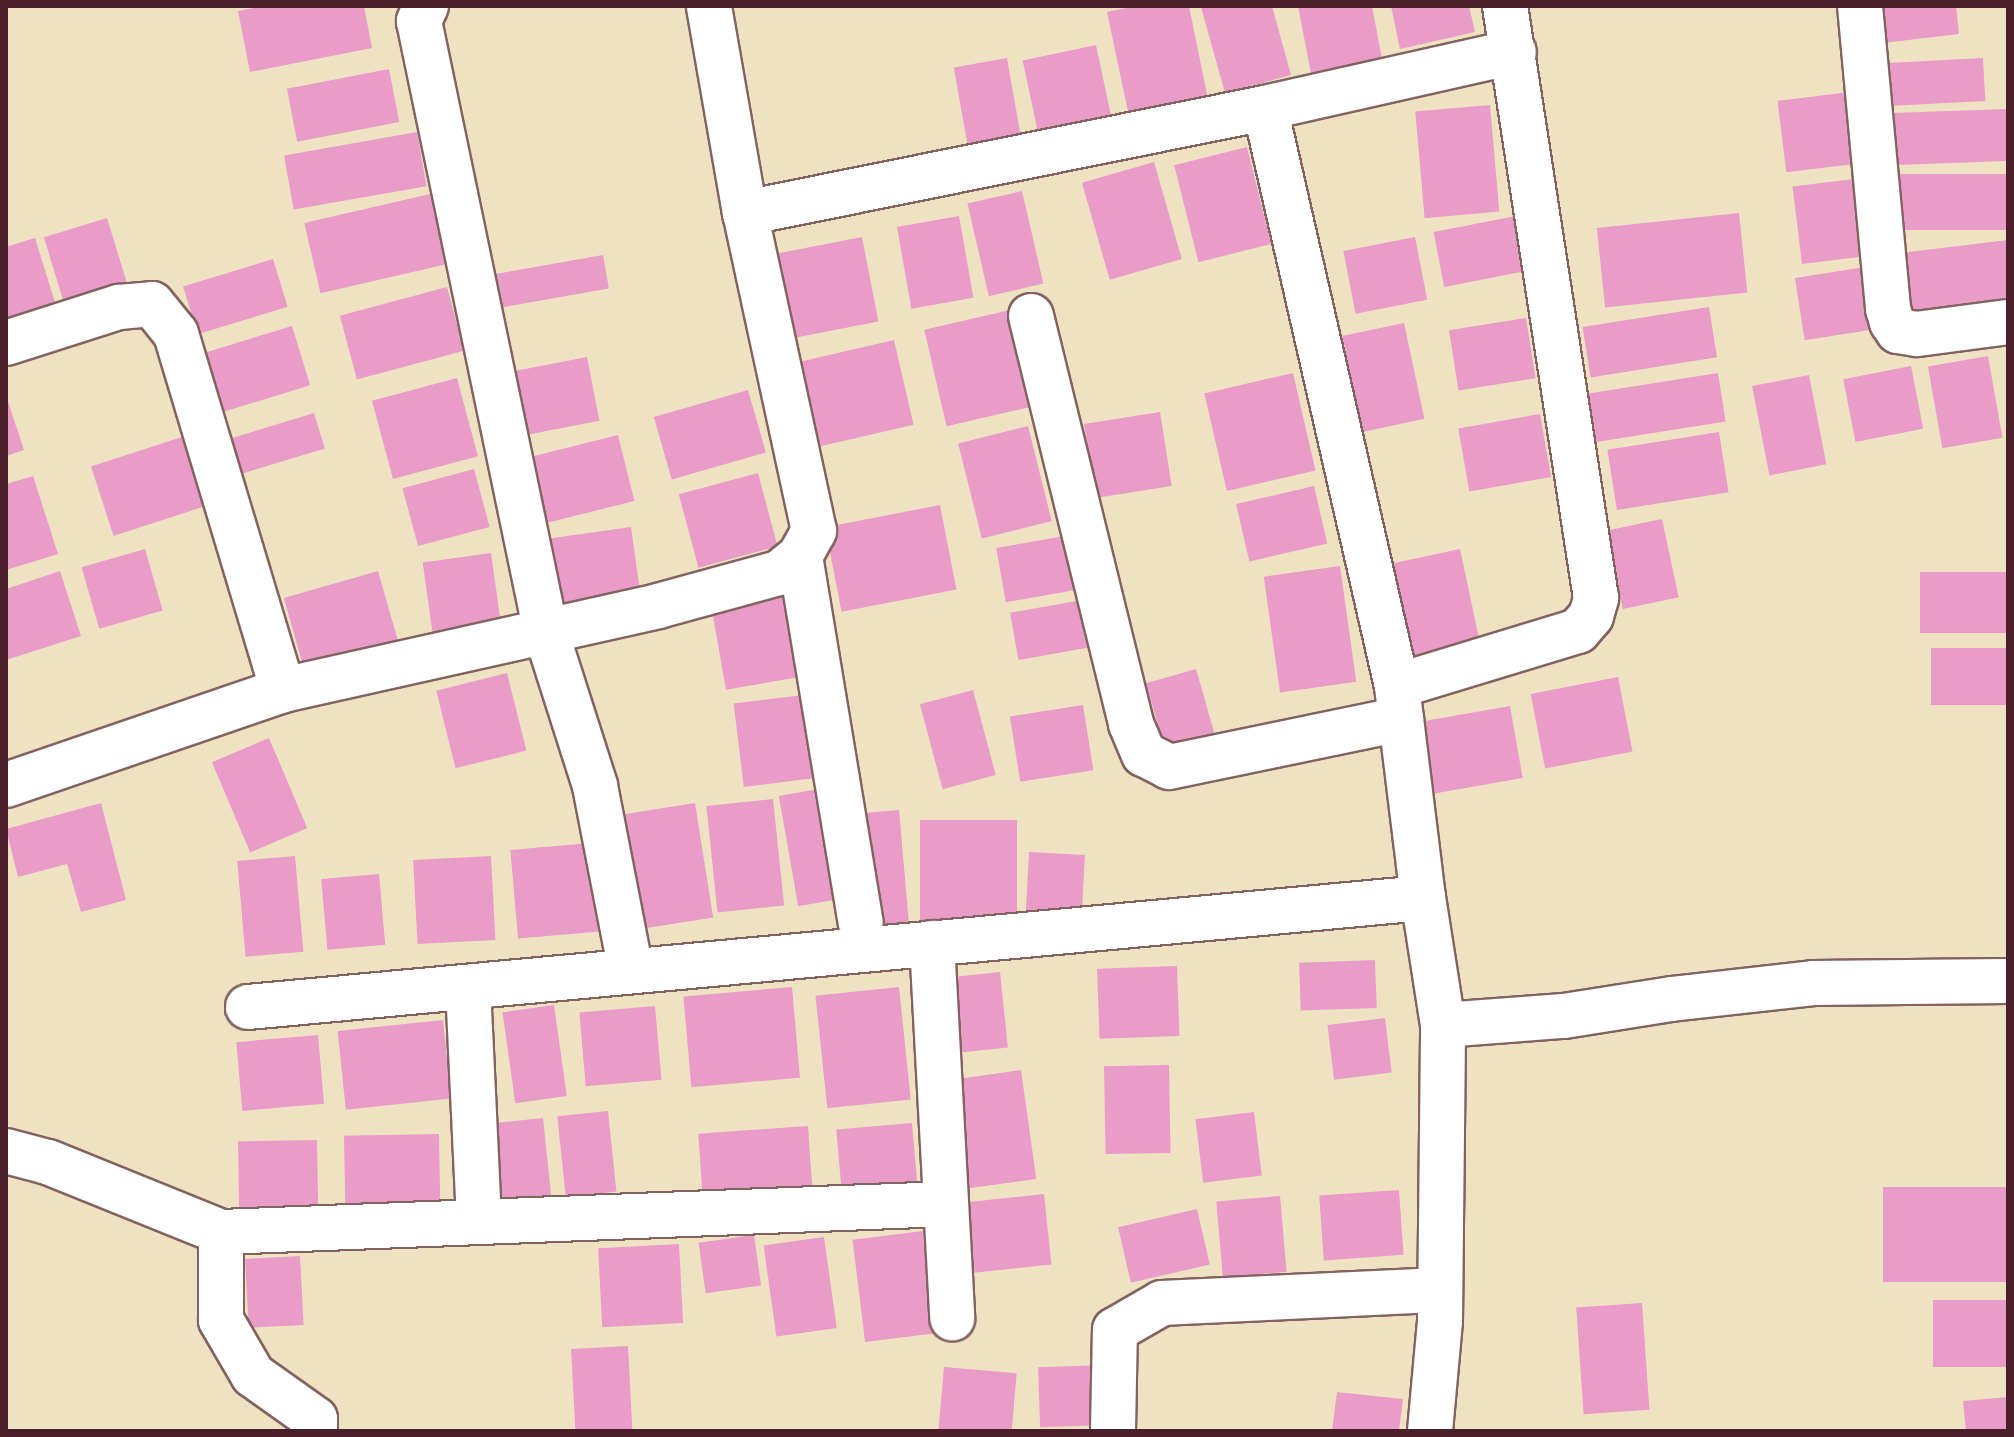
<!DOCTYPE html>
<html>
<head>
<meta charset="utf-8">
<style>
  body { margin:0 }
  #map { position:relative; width:2014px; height:1437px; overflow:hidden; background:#eee2c3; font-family:"Libre Bodoni",serif }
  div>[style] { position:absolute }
  .building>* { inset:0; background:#ea9cc9; transform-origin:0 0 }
  .roads { filter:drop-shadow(2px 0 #836360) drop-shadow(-2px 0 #836360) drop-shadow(0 2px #836360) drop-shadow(0 -2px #836360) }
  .minor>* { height:44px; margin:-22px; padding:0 22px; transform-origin:22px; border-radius:22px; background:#fff }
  span { translate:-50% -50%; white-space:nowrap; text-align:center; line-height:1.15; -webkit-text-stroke:8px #f7f3e8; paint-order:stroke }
  .frame { position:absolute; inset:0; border:8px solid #4a1f2b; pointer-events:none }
</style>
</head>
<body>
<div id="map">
  <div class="building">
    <i style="clip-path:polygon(264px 6px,364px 6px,372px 48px,250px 72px,238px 11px)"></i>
    <i style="clip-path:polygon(1136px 6px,1189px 6px,1209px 104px,1130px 121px,1107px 12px)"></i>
    <i style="clip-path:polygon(1272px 6px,1291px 75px,1225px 93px,1201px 7px)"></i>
    <i style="clip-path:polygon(1298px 6px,1372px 6px,1384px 70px,1313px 84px)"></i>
    <i style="clip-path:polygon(1391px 6px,1469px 6px,1475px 32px,1400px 49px)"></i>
    <i style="clip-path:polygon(1861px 6px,1956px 6px,1959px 34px,1866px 45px)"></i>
    <i style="left:1096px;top:45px;width:80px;height:75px;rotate:78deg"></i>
    <i style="left:1007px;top:58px;width:87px;height:54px;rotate:80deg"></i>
    <i style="left:1983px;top:58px;width:43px;height:111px;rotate:87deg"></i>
    <i style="left:389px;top:69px;width:54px;height:104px;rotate:79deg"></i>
    <i style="left:1850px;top:92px;width:72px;height:73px;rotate:83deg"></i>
    <i style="left:1490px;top:105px;width:107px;height:75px;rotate:85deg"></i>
    <i style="left:2006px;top:109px;width:52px;height:127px;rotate:88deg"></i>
    <i style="left:417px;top:132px;width:55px;height:135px;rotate:80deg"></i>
    <i style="left:1247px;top:147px;width:100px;height:75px;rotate:76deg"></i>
    <i style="left:1154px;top:162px;width:101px;height:75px;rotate:74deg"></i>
    <i style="left:2008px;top:174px;width:56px;height:123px;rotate:90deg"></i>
    <i style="left:1862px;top:178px;width:78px;height:70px;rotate:83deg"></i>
    <i style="left:1022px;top:191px;width:95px;height:56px;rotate:77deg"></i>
    <i style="left:430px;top:194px;width:72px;height:129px;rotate:77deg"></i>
    <i style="left:1739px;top:213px;width:80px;height:143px;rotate:84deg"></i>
    <i style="left:959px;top:216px;width:83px;height:63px;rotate:80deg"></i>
    <i style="left:1516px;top:216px;width:56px;height:84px;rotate:79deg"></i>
    <i style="left:107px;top:218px;width:67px;height:66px;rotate:73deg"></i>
    <i style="left:862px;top:237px;width:86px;height:85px;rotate:79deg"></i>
    <i style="left:1415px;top:237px;width:64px;height:73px;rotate:79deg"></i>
    <i style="clip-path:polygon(35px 238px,58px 312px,6px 328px,6px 247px)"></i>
    <i style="clip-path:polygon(2008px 240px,2008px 297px,1915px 314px,1900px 326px,1892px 254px)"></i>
    <i style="left:603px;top:255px;width:34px;height:122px;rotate:80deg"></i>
    <i style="left:273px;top:259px;width:50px;height:94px;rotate:73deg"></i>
    <i style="left:1865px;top:267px;width:63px;height:71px;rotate:81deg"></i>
    <i style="left:447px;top:287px;width:66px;height:111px;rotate:75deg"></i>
    <i style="left:1709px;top:307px;width:51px;height:128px;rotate:81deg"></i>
    <i style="left:1010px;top:310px;width:99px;height:88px;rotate:77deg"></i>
    <i style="left:1526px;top:318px;width:61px;height:78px;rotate:81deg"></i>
    <i style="left:1404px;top:323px;width:98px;height:63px;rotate:78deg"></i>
    <i style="left:292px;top:326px;width:62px;height:98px;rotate:73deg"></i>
    <i style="left:894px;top:340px;width:87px;height:99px;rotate:77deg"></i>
    <i style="left:1988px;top:356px;width:83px;height:61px;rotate:80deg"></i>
    <i style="left:587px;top:357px;width:65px;height:80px;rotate:79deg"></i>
    <i style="left:1911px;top:366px;width:64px;height:69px;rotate:79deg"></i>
    <i style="left:1293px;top:373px;width:100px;height:91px;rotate:77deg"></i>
    <i style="left:1718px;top:373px;width:49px;height:131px;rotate:81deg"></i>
    <i style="left:1809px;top:375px;width:91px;height:58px;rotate:79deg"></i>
    <i style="left:457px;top:378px;width:81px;height:88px;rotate:75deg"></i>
    <i style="left:748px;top:390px;width:65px;height:98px;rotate:74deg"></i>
    <i style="clip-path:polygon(6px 396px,24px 450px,6px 456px)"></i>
    <i style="left:1160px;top:412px;width:75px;height:77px;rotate:81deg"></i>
    <i style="left:314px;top:413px;width:37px;height:88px;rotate:73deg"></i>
    <i style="left:1540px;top:414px;width:64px;height:83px;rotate:80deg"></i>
    <i style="left:1028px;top:426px;width:98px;height:72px;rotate:76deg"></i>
    <i style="left:1719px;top:432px;width:61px;height:113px;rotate:81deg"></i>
    <i style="left:188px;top:435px;width:73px;height:102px;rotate:72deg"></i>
    <i style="left:618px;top:435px;width:68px;height:100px;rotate:76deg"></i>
    <i style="left:474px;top:469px;width:60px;height:74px;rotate:75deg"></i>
    <i style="left:758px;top:473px;width:76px;height:82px;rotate:75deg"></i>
    <i style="clip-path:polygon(33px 476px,58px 554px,6px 570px,6px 484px)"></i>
    <i style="left:1314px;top:486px;width:59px;height:80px;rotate:77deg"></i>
    <i style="left:940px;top:505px;width:86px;height:117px;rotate:79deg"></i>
    <i style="left:1662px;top:519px;width:80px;height:57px;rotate:78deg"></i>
    <i style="left:631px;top:527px;width:75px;height:86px;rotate:82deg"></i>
    <i style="left:1076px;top:534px;width:55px;height:81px;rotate:80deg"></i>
    <i style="left:145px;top:549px;width:64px;height:66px;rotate:74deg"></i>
    <i style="left:1460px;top:549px;width:107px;height:78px;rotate:78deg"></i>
    <i style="left:491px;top:553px;width:76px;height:69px;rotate:82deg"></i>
    <i style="left:1340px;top:566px;width:117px;height:77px;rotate:82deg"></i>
    <i style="clip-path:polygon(60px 571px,81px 636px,6px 660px,6px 589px)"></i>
    <i style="left:378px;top:571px;width:78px;height:98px;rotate:74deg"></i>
    <i style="left:2008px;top:572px;width:61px;height:88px;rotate:90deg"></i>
    <i style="left:803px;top:591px;width:84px;height:93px;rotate:80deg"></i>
    <i style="left:1082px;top:600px;width:48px;height:73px;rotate:80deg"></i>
    <i style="left:2008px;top:648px;width:57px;height:77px;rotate:90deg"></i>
    <i style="left:1196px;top:669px;width:74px;height:52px;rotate:74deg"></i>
    <i style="left:507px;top:673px;width:80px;height:73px;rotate:76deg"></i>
    <i style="left:1618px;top:677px;width:76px;height:89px;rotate:79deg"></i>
    <i style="left:973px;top:690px;width:88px;height:55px;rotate:75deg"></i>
    <i style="left:811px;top:694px;width:84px;height:78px;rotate:83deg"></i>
    <i style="left:1083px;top:705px;width:66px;height:74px;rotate:81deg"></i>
    <i style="left:1510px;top:706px;width:73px;height:94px;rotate:80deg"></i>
    <i style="left:269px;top:738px;width:98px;height:62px;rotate:67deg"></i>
    <i style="left:830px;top:787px;width:112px;height:52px;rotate:80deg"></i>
    <i style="left:773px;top:799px;width:107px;height:67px;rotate:84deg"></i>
    <i style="clip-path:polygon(101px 803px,126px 900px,81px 912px,67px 864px,18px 877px,6px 829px)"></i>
    <i style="left:695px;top:803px;width:116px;height:83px;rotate:81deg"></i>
    <i style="left:899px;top:810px;width:118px;height:44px;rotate:85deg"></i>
    <i style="left:920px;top:820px;width:97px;height:108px"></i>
    <i style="left:601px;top:842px;width:89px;height:91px;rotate:85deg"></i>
    <i style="left:1029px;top:852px;width:56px;height:67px;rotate:3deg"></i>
    <i style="left:295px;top:856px;width:96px;height:58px;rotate:85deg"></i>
    <i style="left:491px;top:856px;width:84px;height:78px;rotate:87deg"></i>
    <i style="left:379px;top:874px;width:71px;height:58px;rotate:85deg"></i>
    <i style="left:1375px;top:960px;width:48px;height:76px;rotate:88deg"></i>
    <i style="left:1177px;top:966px;width:70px;height:80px;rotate:88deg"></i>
    <i style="left:1000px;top:972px;width:76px;height:61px;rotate:84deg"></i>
    <i style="left:792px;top:987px;width:91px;height:109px;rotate:85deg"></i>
    <i style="left:899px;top:987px;width:113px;height:84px;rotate:84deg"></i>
    <i style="left:554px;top:1005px;width:92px;height:52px;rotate:82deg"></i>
    <i style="left:655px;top:1006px;width:74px;height:76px;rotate:85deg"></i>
    <i style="left:1385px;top:1018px;width:55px;height:58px;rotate:83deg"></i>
    <i style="left:443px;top:1020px;width:79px;height:106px;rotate:84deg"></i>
    <i style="left:318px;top:1035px;width:69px;height:82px;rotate:85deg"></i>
    <i style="left:1169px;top:1065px;width:88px;height:65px;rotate:89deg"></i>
    <i style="left:1021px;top:1070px;width:110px;height:75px;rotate:82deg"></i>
    <i style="left:608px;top:1111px;width:81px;height:51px;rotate:84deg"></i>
    <i style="left:1254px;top:1112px;width:64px;height:59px;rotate:83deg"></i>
    <i style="left:543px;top:1118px;width:86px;height:57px;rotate:84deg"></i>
    <i style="left:912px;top:1123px;width:68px;height:76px;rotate:85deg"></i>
    <i style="left:808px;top:1126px;width:72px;height:110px;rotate:86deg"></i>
    <i style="left:439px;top:1134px;width:72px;height:95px;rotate:89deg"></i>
    <i style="left:317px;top:1140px;width:75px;height:79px;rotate:89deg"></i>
    <i style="left:2008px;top:1187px;width:95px;height:125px;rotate:90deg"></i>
    <i style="left:1399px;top:1190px;width:65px;height:80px;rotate:86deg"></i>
    <i style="left:1044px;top:1194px;width:71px;height:85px;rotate:84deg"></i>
    <i style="left:1280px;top:1196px;width:76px;height:64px;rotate:85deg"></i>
    <i style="left:1197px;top:1209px;width:57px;height:81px;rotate:77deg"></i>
    <i style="left:923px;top:1231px;width:103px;height:71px;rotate:83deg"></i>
    <i style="left:754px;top:1235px;width:51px;height:56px;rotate:82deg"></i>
    <i style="left:824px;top:1237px;width:92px;height:61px;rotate:82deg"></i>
    <i style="left:679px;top:1244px;width:79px;height:81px;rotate:87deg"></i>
    <i style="left:300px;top:1256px;width:69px;height:55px;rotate:87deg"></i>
    <i style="left:2008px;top:1300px;width:67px;height:75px;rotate:90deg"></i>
    <i style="left:1642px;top:1303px;width:107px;height:66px;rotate:86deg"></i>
    <i style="left:628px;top:1346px;width:85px;height:57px;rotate:87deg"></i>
    <i style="left:1105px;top:1365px;width:60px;height:67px;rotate:88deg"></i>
    <i style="left:944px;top:1367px;width:73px;height:64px;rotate:5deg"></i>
    <i style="clip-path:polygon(1337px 1392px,1403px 1399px,1399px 1431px,1332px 1431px)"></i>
    <i style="clip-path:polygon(2008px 1397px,2008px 1431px,1966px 1431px,1963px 1401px)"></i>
  </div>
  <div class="roads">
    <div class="minor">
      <i style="left:426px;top:6px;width:17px;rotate:115deg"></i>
      <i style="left:419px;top:21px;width:624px;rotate:78.26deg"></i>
      <i style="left:546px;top:632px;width:162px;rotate:72.3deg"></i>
      <i style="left:595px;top:786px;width:188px;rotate:79deg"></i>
      <i style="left:1860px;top:6px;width:304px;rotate:84.7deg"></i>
      <i style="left:1888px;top:309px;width:14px;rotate:73deg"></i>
      <i style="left:1892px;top:322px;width:11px;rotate:56deg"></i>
      <i style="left:1898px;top:331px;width:19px;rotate:9deg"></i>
      <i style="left:1917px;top:334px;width:92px;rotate:-7.5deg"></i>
      <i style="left:1265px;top:108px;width:255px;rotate:-12.7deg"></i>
      <i style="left:745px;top:213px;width:530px;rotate:-11.42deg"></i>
      <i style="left:1265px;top:108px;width:593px;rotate:77.14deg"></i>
      <i style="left:1031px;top:316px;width:420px;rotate:76.2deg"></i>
      <i style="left:1131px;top:724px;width:33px;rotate:67deg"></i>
      <i style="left:1144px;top:754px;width:28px;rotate:27deg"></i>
      <i style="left:1169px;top:767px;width:237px;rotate:-11.7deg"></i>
      <i style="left:6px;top:343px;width:119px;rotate:-17.7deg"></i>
      <i style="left:119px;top:307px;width:33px;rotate:-5deg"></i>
      <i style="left:152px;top:304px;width:38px;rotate:51deg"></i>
      <i style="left:176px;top:334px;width:372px;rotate:73.3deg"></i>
      <i style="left:800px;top:556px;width:372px;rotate:80.6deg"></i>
      <i style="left:6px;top:785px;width:293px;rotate:-18.9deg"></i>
      <i style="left:283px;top:690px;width:384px;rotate:-12.6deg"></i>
      <i style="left:658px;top:606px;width:125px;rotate:-15.3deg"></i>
      <i style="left:779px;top:573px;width:27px;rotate:-39deg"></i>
      <i style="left:800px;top:556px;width:29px;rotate:-61deg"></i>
      <i style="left:814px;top:531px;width:325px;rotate:-102.2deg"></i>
      <i style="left:745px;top:213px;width:210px;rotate:-99.9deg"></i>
      <i style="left:932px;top:943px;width:376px;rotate:86.9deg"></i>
      <i style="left:468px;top:987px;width:235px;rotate:87.3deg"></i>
      <i style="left:248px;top:1007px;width:1180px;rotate:-5.3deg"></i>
      <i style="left:1443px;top:1025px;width:121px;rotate:-4.3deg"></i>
      <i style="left:1564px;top:1016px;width:108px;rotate:-9deg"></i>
      <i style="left:1671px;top:999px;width:143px;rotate:-6.4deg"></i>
      <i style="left:1813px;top:983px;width:195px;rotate:-0.6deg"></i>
      <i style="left:6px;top:1151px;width:43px;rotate:14.7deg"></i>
      <i style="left:48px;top:1162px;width:187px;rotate:22deg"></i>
      <i style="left:315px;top:1431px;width:12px;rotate:-90deg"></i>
      <i style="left:315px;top:1419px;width:76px;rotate:-144.6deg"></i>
      <i style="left:253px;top:1375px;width:64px;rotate:-120.2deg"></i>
      <i style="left:221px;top:1320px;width:88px;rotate:-90deg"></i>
      <i style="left:221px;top:1232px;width:725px;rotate:-2.21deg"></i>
      <i style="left:1113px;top:1431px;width:101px;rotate:-88.9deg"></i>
      <i style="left:1115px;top:1330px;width:54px;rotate:-29.9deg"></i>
      <i style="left:1162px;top:1303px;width:278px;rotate:-2.7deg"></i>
      <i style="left:1430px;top:1431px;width:110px;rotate:-84.8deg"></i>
      <i style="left:1440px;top:1321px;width:296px;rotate:-89.4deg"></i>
      <i style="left:1443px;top:1025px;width:129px;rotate:-98.9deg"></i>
      <i style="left:1423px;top:898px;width:214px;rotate:-97deg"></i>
      <i style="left:1397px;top:686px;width:189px;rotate:-16.9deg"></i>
      <i style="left:1578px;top:631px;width:20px;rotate:-49deg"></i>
      <i style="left:1591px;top:616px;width:19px;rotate:-74deg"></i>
      <i style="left:1596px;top:598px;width:599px;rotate:-98.74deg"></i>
    </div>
  </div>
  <div class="frame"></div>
</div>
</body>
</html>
